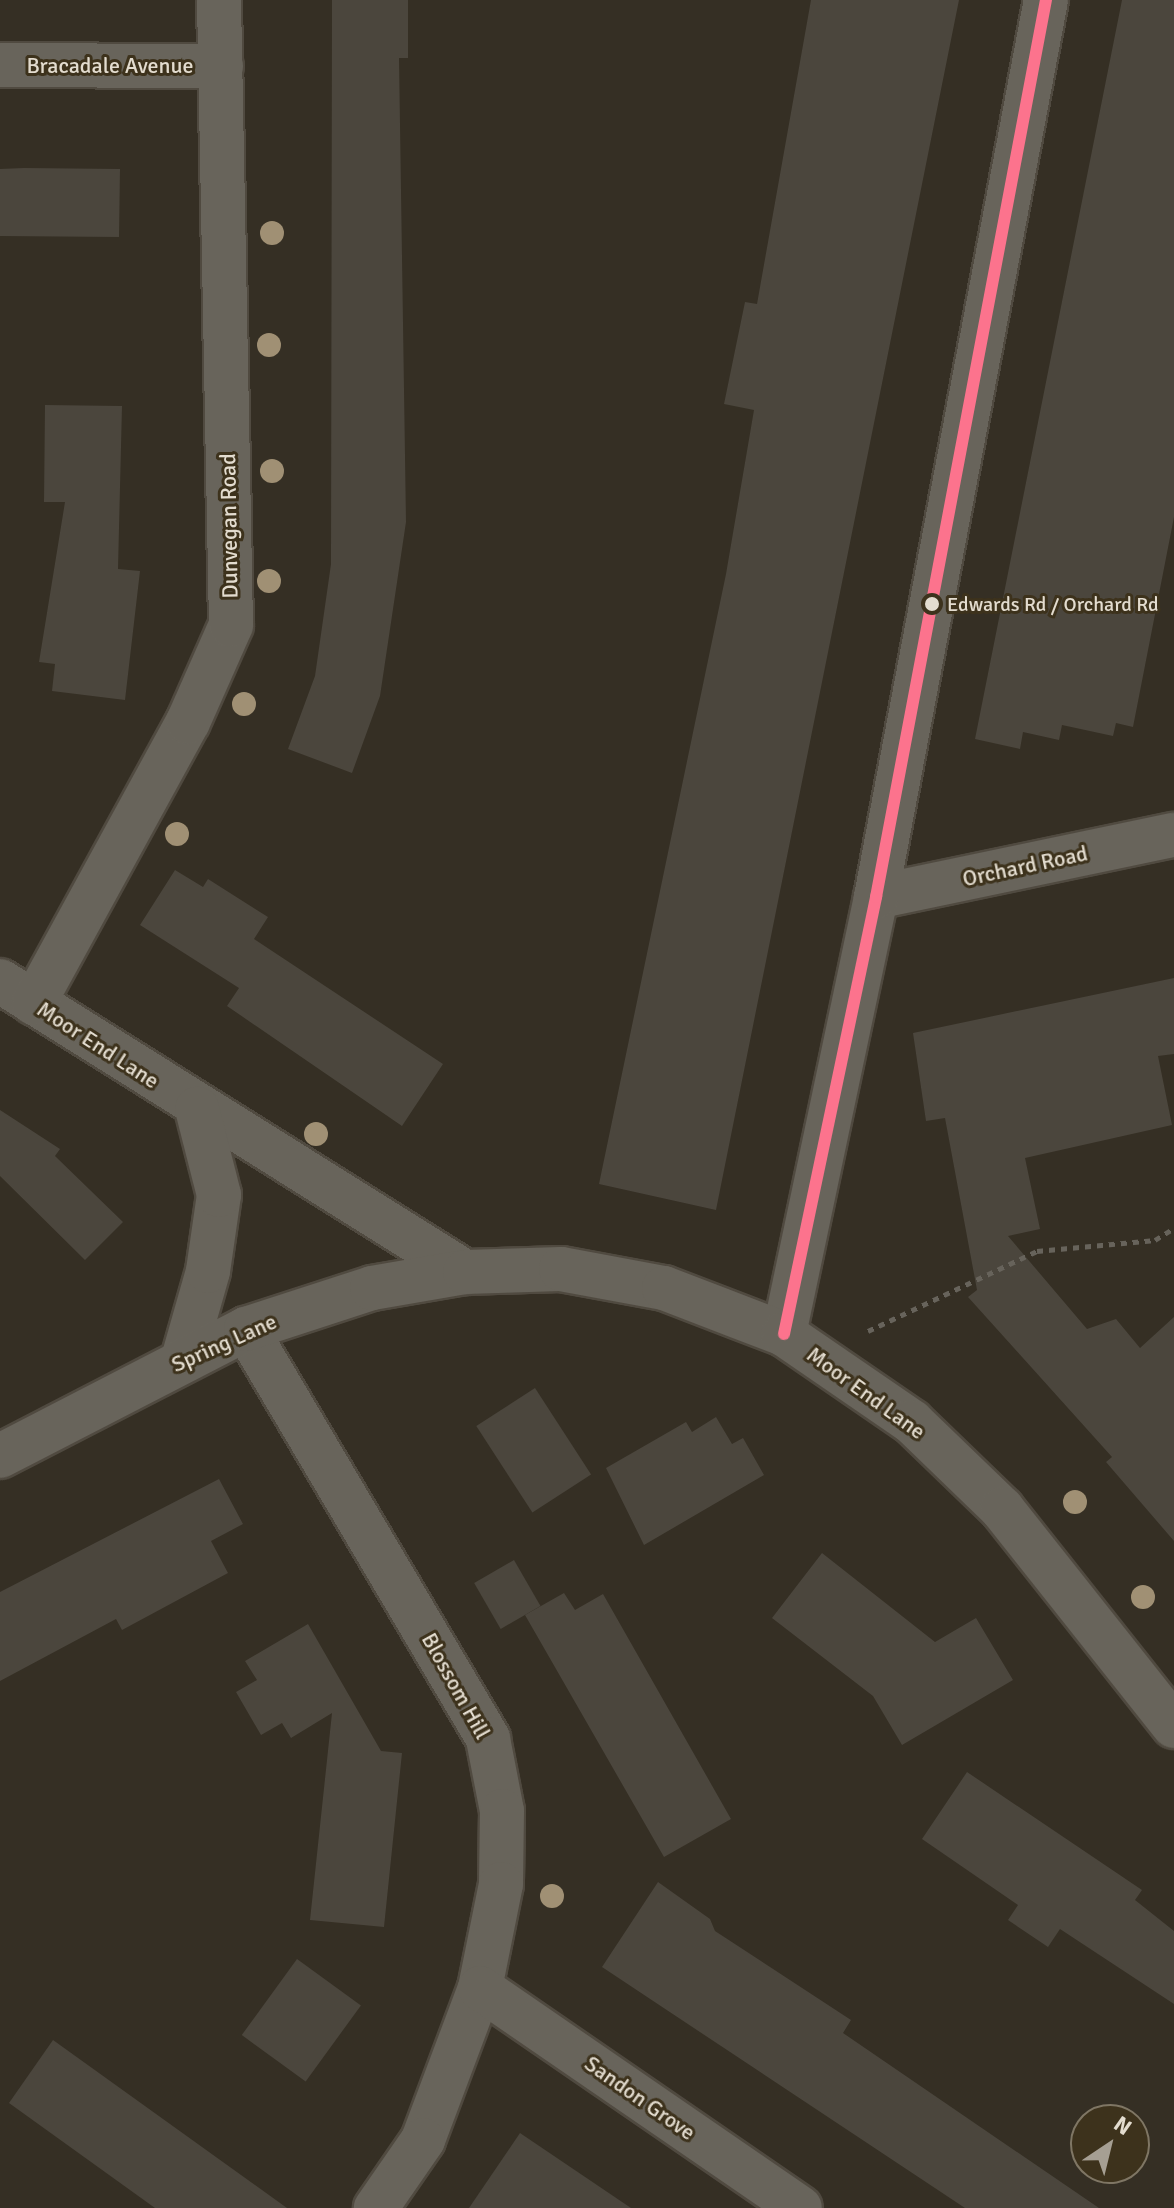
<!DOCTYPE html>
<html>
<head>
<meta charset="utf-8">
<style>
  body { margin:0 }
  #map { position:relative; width:1174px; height:2208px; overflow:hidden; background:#352f24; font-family:Signika,sans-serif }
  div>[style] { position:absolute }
  .building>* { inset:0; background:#4b463d; transform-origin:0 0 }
  .path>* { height:5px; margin-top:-2.5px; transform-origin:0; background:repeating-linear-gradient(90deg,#67635b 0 6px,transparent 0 12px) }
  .roads { filter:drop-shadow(2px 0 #504a40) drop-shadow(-2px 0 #504a40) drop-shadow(0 2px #504a40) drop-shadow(0 -2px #504a40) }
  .street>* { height:44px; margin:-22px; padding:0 22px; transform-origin:22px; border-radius:22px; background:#68645b }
  .bus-1>* { height:12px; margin:-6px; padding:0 6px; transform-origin:6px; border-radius:6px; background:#fc738d }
  .trees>* { width:24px; height:24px; margin:-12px; border-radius:50%; background:#a09074 }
  .dots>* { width:22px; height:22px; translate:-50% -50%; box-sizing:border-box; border:4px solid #3d321c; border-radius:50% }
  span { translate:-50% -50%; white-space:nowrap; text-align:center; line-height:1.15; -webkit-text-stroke:6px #3d321c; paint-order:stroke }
  .bus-label { font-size:20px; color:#e3dccf }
  .left { translate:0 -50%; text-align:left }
  .street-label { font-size:22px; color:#e3dccf }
  .north { position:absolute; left:1070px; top:2104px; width:80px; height:80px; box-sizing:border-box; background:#3d321c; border:2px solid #7f7664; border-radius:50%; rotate:35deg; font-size:22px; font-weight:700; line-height:32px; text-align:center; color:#e3dccf }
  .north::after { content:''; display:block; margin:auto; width:28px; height:36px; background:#a69f93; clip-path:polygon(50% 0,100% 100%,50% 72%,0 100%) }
</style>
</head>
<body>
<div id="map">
  <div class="building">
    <i style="clip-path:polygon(332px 0,408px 0,408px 58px,399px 58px,406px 522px,380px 696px,352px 773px,288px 749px,315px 676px,331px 564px)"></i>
    <i style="clip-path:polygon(811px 0,959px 0,716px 1210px,599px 1184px,726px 574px,754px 410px,724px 404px,745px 302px,757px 304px)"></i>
    <i style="clip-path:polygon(1122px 0,1174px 0,1174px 517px,1133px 727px,1116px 723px,1113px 736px,1062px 725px,1059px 740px,1023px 732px,1020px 749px,975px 739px)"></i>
    <i style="clip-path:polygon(24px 168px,120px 169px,119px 237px,0 236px,0 169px)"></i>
    <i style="clip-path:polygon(45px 405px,122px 406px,118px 569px,140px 571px,125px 700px,52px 691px,55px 664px,39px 662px,65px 502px,44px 502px)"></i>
    <i style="clip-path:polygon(175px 870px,203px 887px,208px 879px,268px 917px,254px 939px,443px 1064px,402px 1126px,227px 1006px,239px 988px,140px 925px)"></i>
    <i style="clip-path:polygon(1174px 978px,1174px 1054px,1158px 1056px,1172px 1125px,1025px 1158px,1040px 1229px,1008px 1236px,1087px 1329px,1116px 1319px,1140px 1348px,1174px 1317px,1174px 1541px,1106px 1462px,1112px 1457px,968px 1297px,977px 1290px,945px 1118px,926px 1121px,913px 1033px)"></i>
    <i style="clip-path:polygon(0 1110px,60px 1149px,55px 1156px,123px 1222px,85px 1260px,0 1176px)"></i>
    <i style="left:535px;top:1388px;width:103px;height:70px;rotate:57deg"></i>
    <i style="clip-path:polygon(716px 1417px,732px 1444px,743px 1438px,764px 1475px,644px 1545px,606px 1468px,686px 1422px,692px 1432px)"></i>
    <i style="clip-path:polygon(219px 1479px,243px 1524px,211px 1541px,228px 1573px,122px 1630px,116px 1619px,0 1681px,0 1592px)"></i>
    <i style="clip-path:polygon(822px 1553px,935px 1642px,976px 1618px,1013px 1680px,902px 1745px,873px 1696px,772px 1618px)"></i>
    <i style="left:514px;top:1560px;width:53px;height:46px;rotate:60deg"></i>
    <i style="clip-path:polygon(564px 1593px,575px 1610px,603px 1594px,731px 1819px,664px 1857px,525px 1615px)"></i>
    <i style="clip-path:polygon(308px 1624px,381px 1751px,402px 1753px,384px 1927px,310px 1920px,332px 1713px,291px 1738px,282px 1723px,261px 1735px,236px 1692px,257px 1680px,245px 1661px)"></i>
    <i style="clip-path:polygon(967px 1772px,1142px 1890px,1135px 1900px,1174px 1931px,1174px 2004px,1060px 1929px,1048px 1947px,1008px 1920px,1018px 1905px,922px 1839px)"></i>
    <i style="clip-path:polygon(658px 1882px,710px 1919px,715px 1931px,851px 2020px,843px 2033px,1099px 2208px,965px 2208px,602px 1967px)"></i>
    <i style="left:297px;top:1959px;width:79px;height:94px;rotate:36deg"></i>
    <i style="clip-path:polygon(53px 2040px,287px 2208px,155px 2208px,9px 2103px)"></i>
    <i style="clip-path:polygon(520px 2133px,631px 2208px,469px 2208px)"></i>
  </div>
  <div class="path">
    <i style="left:868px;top:1331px;width:187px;rotate:-25.3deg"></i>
    <i style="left:1037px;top:1251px;width:119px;rotate:-5.3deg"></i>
    <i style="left:1155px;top:1240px;width:22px;rotate:-32deg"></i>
  </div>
  <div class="roads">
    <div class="street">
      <i style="left:0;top:65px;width:221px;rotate:0.3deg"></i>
      <i style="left:876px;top:897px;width:304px;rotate:-11.8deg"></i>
      <i style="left:0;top:981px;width:549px;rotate:32.04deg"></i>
      <i style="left:34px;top:1003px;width:320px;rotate:-61.3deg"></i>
      <i style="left:188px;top:722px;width:106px;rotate:-66.1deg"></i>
      <i style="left:231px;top:625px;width:625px;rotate:-91.1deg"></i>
      <i style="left:246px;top:1329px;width:476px;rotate:59.4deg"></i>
      <i style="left:488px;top:1739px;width:73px;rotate:79deg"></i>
      <i style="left:502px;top:1811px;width:73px;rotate:90.8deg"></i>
      <i style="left:501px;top:1884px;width:106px;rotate:101.4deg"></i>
      <i style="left:480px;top:1988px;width:162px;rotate:110.6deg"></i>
      <i style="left:423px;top:2140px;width:83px;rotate:124.7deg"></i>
      <i style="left:784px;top:1334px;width:447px;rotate:-78.1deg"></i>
      <i style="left:876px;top:897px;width:913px;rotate:-79.27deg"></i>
      <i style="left:183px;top:1359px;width:91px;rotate:-74.1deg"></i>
      <i style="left:208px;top:1271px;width:77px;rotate:-81.8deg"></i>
      <i style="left:219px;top:1195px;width:89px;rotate:-104.3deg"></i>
      <i style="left:0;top:1456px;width:277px;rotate:-27.3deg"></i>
      <i style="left:246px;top:1329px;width:133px;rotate:-18deg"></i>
      <i style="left:372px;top:1288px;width:94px;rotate:-9.8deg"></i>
      <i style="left:465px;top:1272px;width:96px;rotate:-1.8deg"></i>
      <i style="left:561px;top:1269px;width:105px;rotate:10.5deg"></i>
      <i style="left:664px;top:1288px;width:129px;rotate:21deg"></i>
      <i style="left:784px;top:1334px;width:155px;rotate:34.5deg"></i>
      <i style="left:912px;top:1422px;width:125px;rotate:44deg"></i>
      <i style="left:1002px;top:1509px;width:277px;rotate:51.6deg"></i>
      <i style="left:480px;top:1988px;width:388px;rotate:34.5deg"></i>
    </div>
  </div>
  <div class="bus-1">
    <i style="left:784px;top:1334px;width:447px;rotate:-78.1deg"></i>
    <i style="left:876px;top:897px;width:913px;rotate:-79.27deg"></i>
  </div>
  <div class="trees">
    <i style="left:272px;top:233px"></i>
    <i style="left:269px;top:345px"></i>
    <i style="left:272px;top:471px"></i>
    <i style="left:269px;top:581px"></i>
    <i style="left:244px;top:704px"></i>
    <i style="left:177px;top:834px"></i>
    <i style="left:316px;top:1134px"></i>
    <i style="left:1075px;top:1502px"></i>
    <i style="left:1143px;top:1597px"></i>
    <i style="left:552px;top:1896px"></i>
  </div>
  <div class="dots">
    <i style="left:932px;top:604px;background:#e3dccf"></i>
  </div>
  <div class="bus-label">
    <span class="left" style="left:947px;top:604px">Edwards Rd / Orchard Rd</span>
  </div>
  <div class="street-label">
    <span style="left:110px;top:66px">Bracadale Avenue</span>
    <span style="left:229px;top:526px;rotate:-91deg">Dunvegan Road</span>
    <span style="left:1025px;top:866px;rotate:-12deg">Orchard Road</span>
    <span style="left:98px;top:1045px;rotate:33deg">Moor End Lane</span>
    <span style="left:224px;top:1343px;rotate:-24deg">Spring Lane</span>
    <span style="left:866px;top:1393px;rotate:36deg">Moor End Lane</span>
    <span style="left:456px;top:1686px;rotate:61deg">Blossom Hill</span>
    <span style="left:640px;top:2098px;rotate:35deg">Sandon Grove</span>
  </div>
  <div class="north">N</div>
</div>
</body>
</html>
